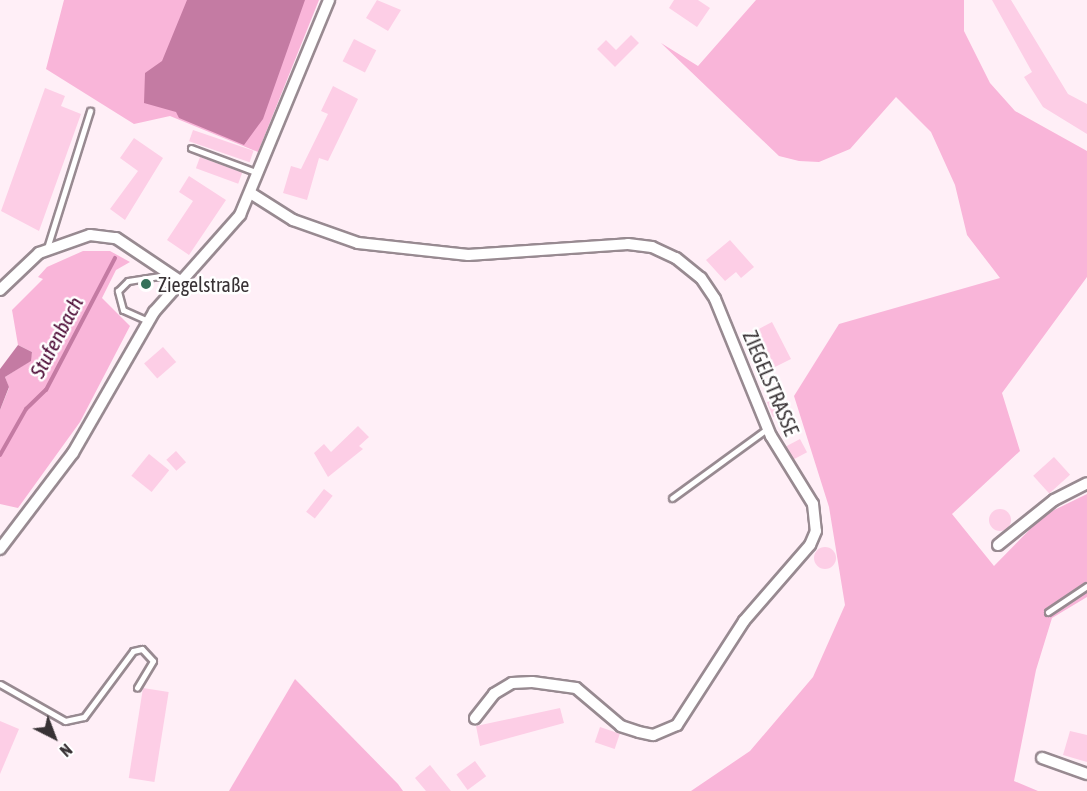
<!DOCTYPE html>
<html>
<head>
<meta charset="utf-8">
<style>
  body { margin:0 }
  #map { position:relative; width:1087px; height:791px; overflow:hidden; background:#ffeff7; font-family:"Asap Condensed",sans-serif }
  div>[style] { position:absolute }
  .green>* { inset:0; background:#f9b5d9 }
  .water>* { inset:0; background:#c47ba3 }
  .stream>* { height:4px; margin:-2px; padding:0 2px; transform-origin:2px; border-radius:2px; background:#c47ba3 }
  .building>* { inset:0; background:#fdcee6; transform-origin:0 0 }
  .round { border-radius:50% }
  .roads { filter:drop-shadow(2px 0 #988a91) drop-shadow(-2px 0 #988a91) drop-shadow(0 2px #988a91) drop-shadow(0 -2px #988a91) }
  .service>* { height:5px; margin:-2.5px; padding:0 2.5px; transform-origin:2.5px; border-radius:2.5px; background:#fff }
  .minor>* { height:10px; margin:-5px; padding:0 5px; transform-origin:5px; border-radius:5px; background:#fff }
  .dots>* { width:16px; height:16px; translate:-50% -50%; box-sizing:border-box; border:3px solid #fff; border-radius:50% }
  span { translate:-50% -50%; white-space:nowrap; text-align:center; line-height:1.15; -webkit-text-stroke:5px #fff; paint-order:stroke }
  .poi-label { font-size:20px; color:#383235 }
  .left { translate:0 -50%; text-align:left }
  .street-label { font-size:20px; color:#383235 }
  .water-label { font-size:21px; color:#4c0a35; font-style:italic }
  .north { position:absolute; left:24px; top:707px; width:60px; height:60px; -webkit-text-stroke:4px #fff; paint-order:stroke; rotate:138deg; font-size:16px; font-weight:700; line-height:24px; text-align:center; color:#383235 }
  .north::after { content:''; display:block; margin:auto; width:21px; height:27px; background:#383235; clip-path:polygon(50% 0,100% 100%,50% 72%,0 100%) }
</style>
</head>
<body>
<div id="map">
  <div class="green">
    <i style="clip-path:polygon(64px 0,319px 0,258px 152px,170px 116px,134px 124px,46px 69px)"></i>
    <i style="clip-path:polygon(756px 0,964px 0,964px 31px,990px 83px,1015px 111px,1087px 151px,1087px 277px,1002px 393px,1020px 451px,952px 514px,994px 566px,1044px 515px,1087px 494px,1087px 597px,1052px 618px,1036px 670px,1014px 781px,1038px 791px,691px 791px,750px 751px,813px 677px,845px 605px,829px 507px,794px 396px,839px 324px,1000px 278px,967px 235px,955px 185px,931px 132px,896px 97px,850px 149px,819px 162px,799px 161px,779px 156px,661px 43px,698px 66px)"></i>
    <i style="clip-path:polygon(83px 251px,110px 251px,130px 262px,116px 270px,102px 298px,130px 326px,80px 422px,18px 508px,0 504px,0 410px,9px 388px,5px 377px,30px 361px,32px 352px,18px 345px,12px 310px,43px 279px,38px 277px,47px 267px)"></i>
    <i style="clip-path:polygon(295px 679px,398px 784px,403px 791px,229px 791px)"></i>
  </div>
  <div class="water">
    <i style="clip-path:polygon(187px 0,305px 0,263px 119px,244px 145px,179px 118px,176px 112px,144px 103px,145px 73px,162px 61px)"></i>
    <i style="clip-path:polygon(18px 345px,32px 352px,31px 361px,5px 377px,9px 387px,0 410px,0 369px)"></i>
  </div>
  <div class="stream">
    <i style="left:0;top:455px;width:53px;rotate:-60.5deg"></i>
    <i style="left:26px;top:409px;width:28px;rotate:-44deg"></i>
    <i style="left:46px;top:390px;width:149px;rotate:-62.4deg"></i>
  </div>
  <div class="building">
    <i style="clip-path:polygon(377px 0,401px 10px,388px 31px,366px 18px)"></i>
    <i style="clip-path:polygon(674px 0,698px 0,710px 8px,697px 27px,669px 8px)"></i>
    <i style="clip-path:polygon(992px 0,1011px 0,1068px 94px,1087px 104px,1087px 134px,1043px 107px,1024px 77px,1032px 72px)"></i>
    <i style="clip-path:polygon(631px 35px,639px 43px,615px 67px,597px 49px,606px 40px,616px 50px)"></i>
    <i style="left:354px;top:39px;width:25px;height:25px;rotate:27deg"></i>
    <i style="clip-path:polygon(333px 86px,358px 99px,328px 161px,319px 158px,307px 200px,283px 193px,291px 166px,301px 169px,328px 114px,321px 111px)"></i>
    <i style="clip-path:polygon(45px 88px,65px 96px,61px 106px,81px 114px,39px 231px,1px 211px)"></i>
    <i style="left:193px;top:130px;width:64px;height:12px;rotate:19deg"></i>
    <i style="clip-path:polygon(134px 138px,163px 158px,125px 220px,110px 209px,138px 171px,120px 158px)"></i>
    <i style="left:200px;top:157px;width:45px;height:12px;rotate:20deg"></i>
    <i style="clip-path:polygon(189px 176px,226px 200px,189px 255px,167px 240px,193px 201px,179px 192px)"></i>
    <i style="clip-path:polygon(730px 240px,754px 267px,741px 278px,736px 272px,725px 281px,706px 260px)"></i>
    <i style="clip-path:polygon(772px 322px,791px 359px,771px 369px,747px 335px)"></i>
    <i style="left:163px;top:347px;width:20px;height:25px;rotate:49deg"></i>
    <i style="left:780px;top:397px;width:16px;height:14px;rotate:68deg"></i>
    <i style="clip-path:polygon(358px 426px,369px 437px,359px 446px,363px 449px,328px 477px,314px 453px,324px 444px,331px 452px)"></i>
    <i style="left:800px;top:439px;width:15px;height:16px;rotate:62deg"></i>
    <i style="left:176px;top:451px;width:15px;height:13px;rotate:48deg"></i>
    <i style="left:149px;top:454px;width:26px;height:28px;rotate:39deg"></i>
    <i style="left:1054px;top:457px;width:24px;height:28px;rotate:48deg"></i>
    <i style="left:324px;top:489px;width:11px;height:29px;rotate:38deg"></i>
    <i class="round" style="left:989px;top:509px;width:22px;height:22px"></i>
    <i class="round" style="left:814px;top:547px;width:22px;height:22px"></i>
    <i style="left:143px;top:688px;width:26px;height:91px;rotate:9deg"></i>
    <i style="clip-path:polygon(560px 708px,564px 723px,480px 746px,476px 726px)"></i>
    <i style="clip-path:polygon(0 721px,19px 729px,0 774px)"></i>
    <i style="left:600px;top:727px;width:21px;height:16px;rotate:19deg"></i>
    <i style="clip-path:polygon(1070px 731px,1087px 735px,1087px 762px,1063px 755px)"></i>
    <i style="left:475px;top:761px;width:19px;height:23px;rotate:54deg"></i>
    <i style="clip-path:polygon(430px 765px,451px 791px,426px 791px,415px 778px)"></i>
  </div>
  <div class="roads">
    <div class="service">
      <i style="left:191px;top:148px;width:72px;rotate:20.5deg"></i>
      <i style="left:47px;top:248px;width:144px;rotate:-72.6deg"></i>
      <i style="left:148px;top:321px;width:27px;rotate:-156deg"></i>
      <i style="left:123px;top:310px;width:20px;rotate:-105deg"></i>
      <i style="left:118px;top:291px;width:14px;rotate:-45deg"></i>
      <i style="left:128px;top:281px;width:36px;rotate:-9deg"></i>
      <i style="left:672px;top:498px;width:119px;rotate:-36.1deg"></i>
      <i style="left:1048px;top:612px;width:47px;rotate:-33.7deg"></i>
      <i style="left:0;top:684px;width:75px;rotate:29.6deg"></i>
      <i style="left:65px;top:721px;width:19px;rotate:-12deg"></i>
      <i style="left:84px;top:717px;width:82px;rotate:-53.4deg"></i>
      <i style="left:133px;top:651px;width:9px;rotate:-13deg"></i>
      <i style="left:142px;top:649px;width:16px;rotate:47deg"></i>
      <i style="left:153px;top:661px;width:31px;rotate:121deg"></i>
    </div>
    <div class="minor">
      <i style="left:252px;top:194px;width:49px;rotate:32.4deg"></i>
      <i style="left:293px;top:220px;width:69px;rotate:19.5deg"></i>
      <i style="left:358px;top:243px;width:111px;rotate:6.2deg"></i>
      <i style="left:468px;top:255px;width:160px;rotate:-3.9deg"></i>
      <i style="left:628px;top:244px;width:24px;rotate:7deg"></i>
      <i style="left:652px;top:247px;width:26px;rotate:25deg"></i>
      <i style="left:676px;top:258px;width:32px;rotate:39deg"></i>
      <i style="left:701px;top:278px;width:25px;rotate:56deg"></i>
      <i style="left:715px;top:299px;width:148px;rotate:67.8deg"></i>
      <i style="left:771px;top:436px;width:80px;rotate:58.3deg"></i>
      <i style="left:813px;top:504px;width:27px;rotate:84deg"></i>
      <i style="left:816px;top:531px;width:15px;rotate:113deg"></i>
      <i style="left:810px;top:545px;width:101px;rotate:131deg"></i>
      <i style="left:744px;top:621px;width:124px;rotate:122.8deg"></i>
      <i style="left:677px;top:725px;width:26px;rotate:157deg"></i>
      <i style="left:653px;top:735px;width:14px;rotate:-168deg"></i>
      <i style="left:639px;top:732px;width:19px;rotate:-162deg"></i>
      <i style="left:621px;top:726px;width:59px;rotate:-139.8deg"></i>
      <i style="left:576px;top:688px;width:44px;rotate:-172.2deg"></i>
      <i style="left:532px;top:682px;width:20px;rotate:177deg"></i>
      <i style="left:512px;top:683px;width:21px;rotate:149deg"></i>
      <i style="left:494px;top:694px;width:31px;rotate:128deg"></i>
      <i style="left:0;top:290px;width:54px;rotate:-43.5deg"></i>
      <i style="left:39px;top:253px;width:54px;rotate:-19.4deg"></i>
      <i style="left:90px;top:235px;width:26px;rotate:7deg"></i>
      <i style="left:116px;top:238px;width:77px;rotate:33.9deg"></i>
      <i style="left:998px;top:545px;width:72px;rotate:-38.8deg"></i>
      <i style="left:1054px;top:500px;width:37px;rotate:-27deg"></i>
      <i style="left:0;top:549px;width:121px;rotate:-52.8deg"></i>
      <i style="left:73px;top:453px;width:163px;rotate:-60.1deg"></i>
      <i style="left:154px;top:312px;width:130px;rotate:-48.4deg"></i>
      <i style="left:240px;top:215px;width:233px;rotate:-67.5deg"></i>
      <i style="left:1042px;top:758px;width:48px;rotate:19.6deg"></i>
    </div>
  </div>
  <div class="dots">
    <i style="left:146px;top:284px;background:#357059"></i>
  </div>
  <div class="poi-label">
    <span class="left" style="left:158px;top:284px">Ziegelstraße</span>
  </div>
  <div class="street-label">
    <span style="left:771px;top:383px;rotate:67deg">ZIEGELSTRASSE</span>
  </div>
  <div class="water-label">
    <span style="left:56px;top:337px;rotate:-62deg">Stufenbach</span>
  </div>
  <div class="north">N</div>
</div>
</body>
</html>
